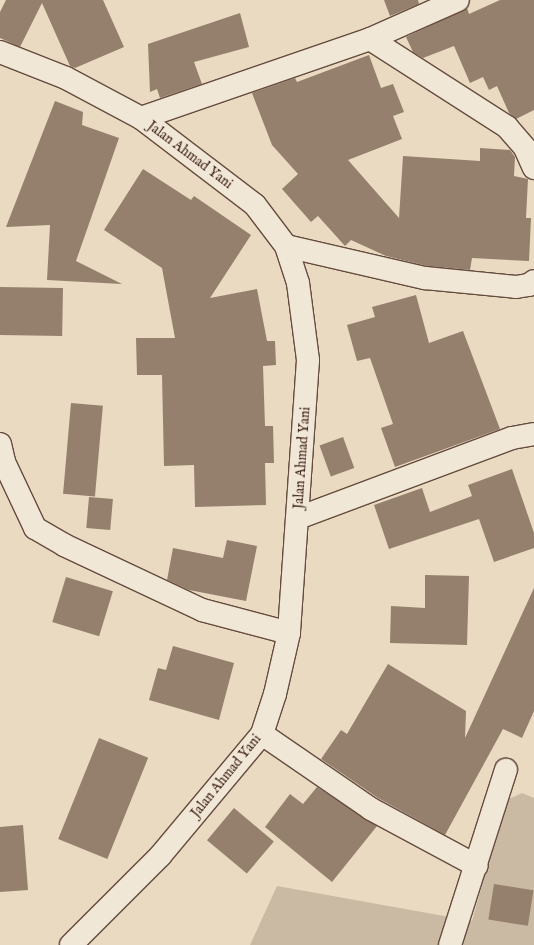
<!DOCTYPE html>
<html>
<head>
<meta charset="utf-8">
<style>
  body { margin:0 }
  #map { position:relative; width:534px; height:945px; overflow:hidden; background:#e9dac1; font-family:"IM FELL English",serif }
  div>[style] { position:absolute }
  .green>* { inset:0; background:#cbbaa3 }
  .building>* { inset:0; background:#957f6d; transform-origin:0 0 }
  .roads { filter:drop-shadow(1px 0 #654c3e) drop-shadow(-1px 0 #654c3e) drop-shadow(0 1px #654c3e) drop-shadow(0 -1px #654c3e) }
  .minor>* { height:22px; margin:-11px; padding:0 11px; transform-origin:11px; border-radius:11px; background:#f1e7d7 }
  span { translate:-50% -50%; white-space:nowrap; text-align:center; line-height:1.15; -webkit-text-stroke:3px #f1e7d7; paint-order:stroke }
  .street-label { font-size:14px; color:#391d13 }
</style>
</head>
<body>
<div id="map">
  <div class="green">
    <i style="clip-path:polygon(522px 793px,534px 798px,534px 945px,250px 945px,277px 886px,472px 921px,506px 800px)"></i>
  </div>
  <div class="building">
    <i style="clip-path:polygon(6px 0,103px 0,124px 47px,75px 68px,70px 66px,42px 3px,20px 47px,0 38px,0 12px)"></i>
    <i style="clip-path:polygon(384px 0,418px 0,419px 4px,390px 16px)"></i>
    <i style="clip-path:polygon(500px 0,534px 0,534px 110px,516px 119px,509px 113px,497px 86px,489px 90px,483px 77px,470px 83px,454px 46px,423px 58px,413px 52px,406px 37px,467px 8px,469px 14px)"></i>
    <i style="clip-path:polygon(240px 13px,249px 47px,194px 62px,202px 84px,160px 98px,157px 89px,150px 92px,148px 44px)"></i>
    <i style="clip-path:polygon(369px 55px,381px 88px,393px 84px,404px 112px,393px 116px,402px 139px,348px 160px,399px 218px,403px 156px,480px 161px,480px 148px,510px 150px,515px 157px,514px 176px,528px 179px,526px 218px,531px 218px,529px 261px,472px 258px,470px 270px,427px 266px,386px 256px,351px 240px,345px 246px,318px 216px,311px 222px,282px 189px,298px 174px,272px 145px,252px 93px,295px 78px,297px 82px)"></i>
    <i style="clip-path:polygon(55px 101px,83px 112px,82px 125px,119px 138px,76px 261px,122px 284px,47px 280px,50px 225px,6px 227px)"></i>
    <i style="clip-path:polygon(143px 169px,191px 200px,194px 196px,251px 235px,210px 298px,257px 289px,267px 341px,275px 341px,276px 365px,263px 366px,265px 426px,273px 426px,274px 463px,265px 463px,266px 505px,195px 507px,194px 465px,164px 466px,162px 375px,137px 375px,136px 338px,175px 338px,162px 268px,104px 230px)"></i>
    <i style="left:0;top:287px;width:63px;height:48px;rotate:1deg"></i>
    <i style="clip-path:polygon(416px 295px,429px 343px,463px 331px,500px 429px,395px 467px,381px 428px,393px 424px,370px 358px,357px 361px,347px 325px,375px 317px,372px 307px)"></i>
    <i style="left:71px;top:403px;width:32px;height:91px;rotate:5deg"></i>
    <i style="left:343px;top:437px;width:33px;height:25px;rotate:70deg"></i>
    <i style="clip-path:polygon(512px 469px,534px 533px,534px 548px,494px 562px,479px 519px,389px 549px,374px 505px,422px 488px,430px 512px,472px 496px,468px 485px)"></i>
    <i style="left:89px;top:497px;width:24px;height:31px;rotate:5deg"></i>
    <i style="clip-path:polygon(227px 540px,257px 546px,246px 601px,189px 590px,167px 580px,173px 548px,223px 558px)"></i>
    <i style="clip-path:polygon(425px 575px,469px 576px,467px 645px,390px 643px,391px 606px,425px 608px)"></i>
    <i style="left:66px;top:577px;width:49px;height:47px;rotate:17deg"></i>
    <i style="clip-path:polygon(534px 588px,534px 711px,522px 738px,503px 729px,445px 835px,378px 798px,321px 759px,341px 730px,347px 734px,388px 664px,466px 711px,465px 738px)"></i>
    <i style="clip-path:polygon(173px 646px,234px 663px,219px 720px,149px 700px,158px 668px,166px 670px)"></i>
    <i style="left:99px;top:738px;width:53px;height:109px;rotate:22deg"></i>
    <i style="clip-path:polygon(317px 787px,377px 826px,332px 882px,265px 827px,290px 794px,303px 804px)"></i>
    <i style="left:234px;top:808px;width:52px;height:42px;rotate:40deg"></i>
    <i style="clip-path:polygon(23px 825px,28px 890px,0 892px,0 827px)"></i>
    <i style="left:494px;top:884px;width:40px;height:36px;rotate:9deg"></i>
  </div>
  <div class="roads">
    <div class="minor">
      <i style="left:370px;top:39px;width:163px;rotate:32.7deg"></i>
      <i style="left:507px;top:127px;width:28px;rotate:49deg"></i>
      <i style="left:525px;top:148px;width:22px;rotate:66deg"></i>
      <i style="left:0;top:52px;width:71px;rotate:21.5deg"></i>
      <i style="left:66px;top:78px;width:85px;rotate:28.1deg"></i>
      <i style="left:141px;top:118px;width:143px;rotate:37.3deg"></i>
      <i style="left:255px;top:205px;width:51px;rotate:52.9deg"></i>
      <i style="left:286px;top:246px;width:39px;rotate:72deg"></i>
      <i style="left:298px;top:283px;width:78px;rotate:82.6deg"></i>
      <i style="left:308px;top:360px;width:274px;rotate:94deg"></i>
      <i style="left:289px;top:633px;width:63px;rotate:102.9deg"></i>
      <i style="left:275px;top:694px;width:42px;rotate:108deg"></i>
      <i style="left:262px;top:734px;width:159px;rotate:129.9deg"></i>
      <i style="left:160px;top:856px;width:126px;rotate:135deg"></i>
      <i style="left:141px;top:118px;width:242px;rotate:-19deg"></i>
      <i style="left:370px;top:39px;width:96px;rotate:-23.9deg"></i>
      <i style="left:286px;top:246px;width:143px;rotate:13deg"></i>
      <i style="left:425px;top:278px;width:91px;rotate:5.6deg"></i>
      <i style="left:516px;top:287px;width:13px;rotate:-9deg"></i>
      <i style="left:529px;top:285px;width:6px;rotate:-39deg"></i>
      <i style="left:0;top:444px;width:18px;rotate:77deg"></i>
      <i style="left:4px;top:462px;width:73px;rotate:64.8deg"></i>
      <i style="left:35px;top:528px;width:34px;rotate:30deg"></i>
      <i style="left:64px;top:545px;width:153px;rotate:25.2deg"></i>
      <i style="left:202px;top:610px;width:90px;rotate:14.8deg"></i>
      <i style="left:298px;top:518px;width:228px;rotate:-20.5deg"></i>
      <i style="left:512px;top:438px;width:22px;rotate:-10deg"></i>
      <i style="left:262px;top:734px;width:132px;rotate:34.5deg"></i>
      <i style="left:371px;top:809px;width:120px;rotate:28.3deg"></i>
      <i style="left:450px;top:945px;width:184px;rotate:-72.3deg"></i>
    </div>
  </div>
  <div class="street-label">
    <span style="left:190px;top:155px;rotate:37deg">Jalan Ahmad Yani</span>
    <span style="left:302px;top:458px;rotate:-86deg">Jalan Ahmad Yani</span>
    <span style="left:226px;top:776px;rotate:-51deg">Jalan Ahmad Yani</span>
  </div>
</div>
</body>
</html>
